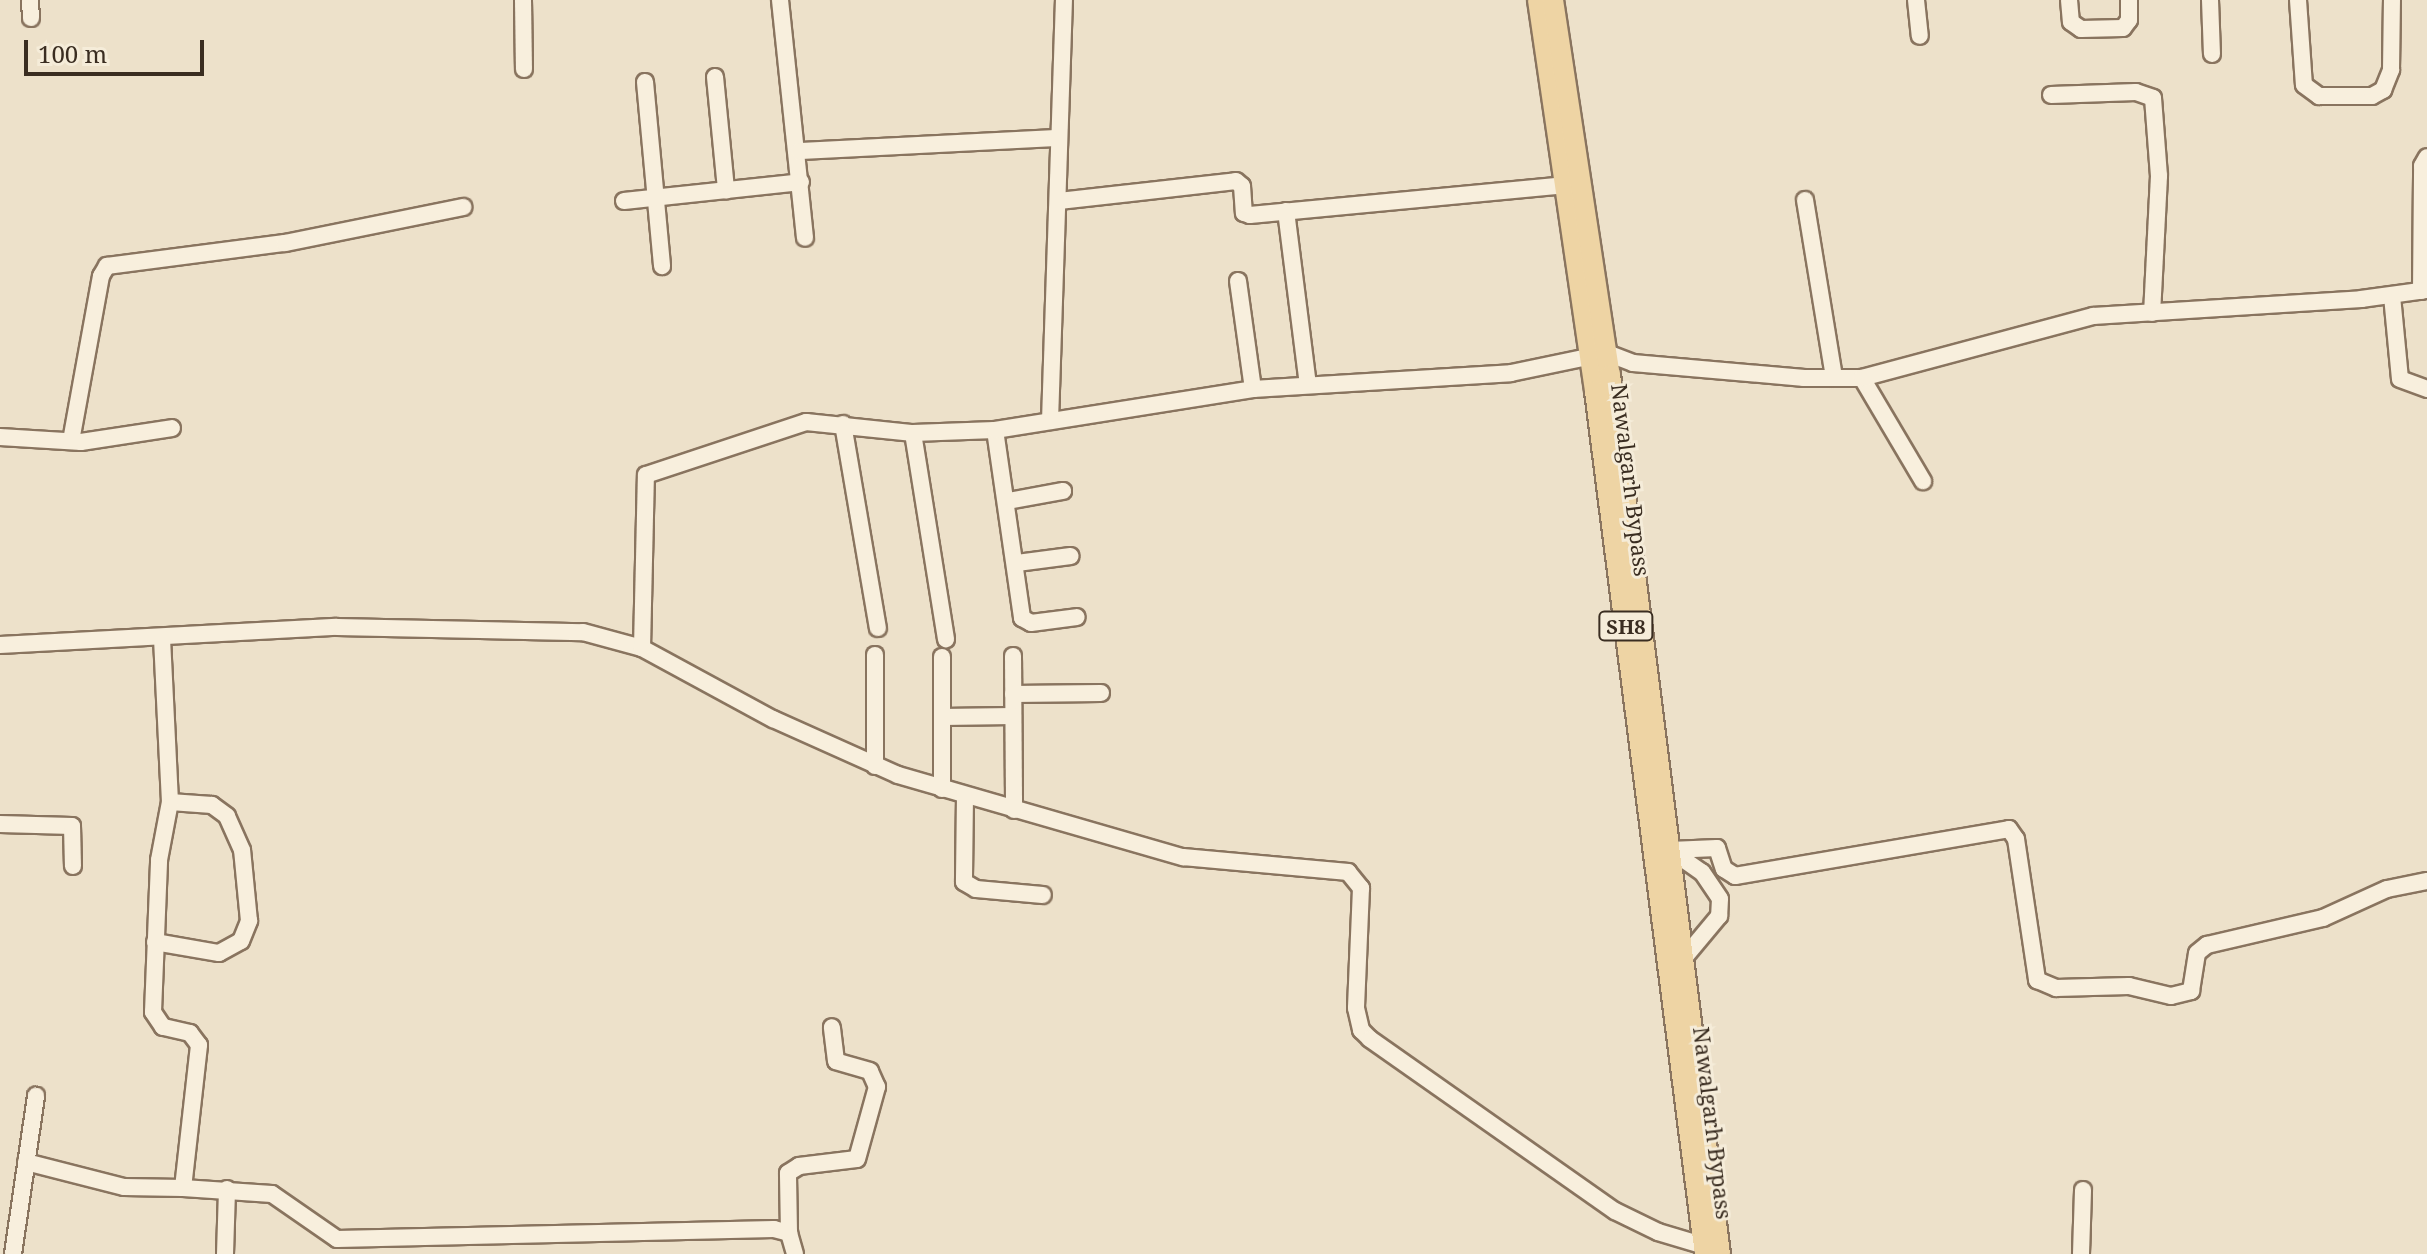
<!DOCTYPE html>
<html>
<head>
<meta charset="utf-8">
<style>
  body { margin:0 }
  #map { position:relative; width:2427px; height:1254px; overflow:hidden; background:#ede1ca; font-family:"Noto Serif",serif }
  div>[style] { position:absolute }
  .roads { filter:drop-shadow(2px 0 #89745f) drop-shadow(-2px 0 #89745f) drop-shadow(0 2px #89745f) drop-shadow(0 -2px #89745f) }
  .minor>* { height:16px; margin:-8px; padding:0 8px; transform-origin:8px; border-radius:8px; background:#f8efdd }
  .major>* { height:20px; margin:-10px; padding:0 10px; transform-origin:10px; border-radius:10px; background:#eed4a4 }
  span { translate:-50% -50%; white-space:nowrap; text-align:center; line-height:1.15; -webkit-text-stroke:6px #f5ecd9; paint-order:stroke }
  .shield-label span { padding:2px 6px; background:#f5ecd9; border:2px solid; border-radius:6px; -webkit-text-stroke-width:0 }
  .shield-label { font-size:20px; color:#3a2d21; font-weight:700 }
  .street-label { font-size:22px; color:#3a2d21 }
  .scale { position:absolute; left:24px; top:40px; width:180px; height:36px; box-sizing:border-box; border:4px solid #3a2d21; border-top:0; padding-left:10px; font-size:24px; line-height:28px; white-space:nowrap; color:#3a2d21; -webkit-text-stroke:6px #f5ecd9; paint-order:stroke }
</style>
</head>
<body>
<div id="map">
  <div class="roads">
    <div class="minor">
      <i style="left:30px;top:0;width:18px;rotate:87deg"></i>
      <i style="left:523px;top:0;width:69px;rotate:89.2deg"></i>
      <i style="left:780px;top:0;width:239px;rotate:84deg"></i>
      <i style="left:1916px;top:0;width:36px;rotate:84deg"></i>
      <i style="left:2069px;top:0;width:22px;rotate:85deg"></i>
      <i style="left:2071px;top:22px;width:12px;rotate:35deg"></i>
      <i style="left:2081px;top:29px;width:42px;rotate:-1.4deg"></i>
      <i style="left:2123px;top:28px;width:10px;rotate:-53deg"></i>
      <i style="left:2129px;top:20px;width:20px;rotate:-90deg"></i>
      <i style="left:2210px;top:0;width:54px;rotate:87.9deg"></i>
      <i style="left:2298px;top:0;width:85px;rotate:86deg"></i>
      <i style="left:2304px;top:85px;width:19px;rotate:36deg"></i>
      <i style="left:2319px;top:96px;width:53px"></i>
      <i style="left:2372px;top:96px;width:13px;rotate:-29deg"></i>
      <i style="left:2383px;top:90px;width:22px;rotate:-68deg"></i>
      <i style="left:2391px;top:70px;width:70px;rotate:-89.2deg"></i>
      <i style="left:715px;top:77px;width:114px;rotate:84.4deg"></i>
      <i style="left:645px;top:82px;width:185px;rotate:84.7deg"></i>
      <i style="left:2051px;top:95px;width:85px;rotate:-2deg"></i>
      <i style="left:2136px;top:92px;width:18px;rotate:19deg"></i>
      <i style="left:2153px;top:98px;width:78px;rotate:85.6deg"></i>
      <i style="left:2159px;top:176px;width:137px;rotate:92.9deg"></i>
      <i style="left:799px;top:151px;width:259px;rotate:-2.9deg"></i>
      <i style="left:1805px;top:200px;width:180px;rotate:80.7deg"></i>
      <i style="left:624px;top:201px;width:178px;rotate:-6.1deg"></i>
      <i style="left:1059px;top:201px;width:178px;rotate:-6.4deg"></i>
      <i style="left:1236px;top:181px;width:8px;rotate:40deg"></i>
      <i style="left:1242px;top:186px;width:27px;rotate:86deg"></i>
      <i style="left:1244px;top:213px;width:6px;rotate:18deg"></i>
      <i style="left:1250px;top:215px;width:318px;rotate:-5.4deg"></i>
      <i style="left:1286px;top:211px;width:174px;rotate:82.8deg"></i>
      <i style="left:1238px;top:281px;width:109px;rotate:82.1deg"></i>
      <i style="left:2421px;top:291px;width:125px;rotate:-89.5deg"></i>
      <i style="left:2422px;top:166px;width:10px;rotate:-61deg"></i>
      <i style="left:2392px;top:296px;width:83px;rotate:84.5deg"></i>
      <i style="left:2400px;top:379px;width:29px;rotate:20deg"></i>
      <i style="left:1862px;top:378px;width:120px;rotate:59.4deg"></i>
      <i style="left:1050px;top:421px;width:421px;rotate:-88.1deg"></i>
      <i style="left:843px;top:424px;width:207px;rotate:80.3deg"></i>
      <i style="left:995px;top:430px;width:190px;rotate:81.8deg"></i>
      <i style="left:1022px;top:618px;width:10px;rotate:29deg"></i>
      <i style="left:1031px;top:623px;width:46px;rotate:-7.4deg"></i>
      <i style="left:913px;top:433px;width:209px;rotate:80.9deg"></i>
      <i style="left:0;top:437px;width:81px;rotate:3.5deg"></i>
      <i style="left:81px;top:442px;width:92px;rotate:-8.7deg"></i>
      <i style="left:71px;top:441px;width:168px;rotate:-79.7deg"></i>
      <i style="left:101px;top:276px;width:12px;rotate:-59deg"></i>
      <i style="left:107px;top:266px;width:179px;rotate:-7.4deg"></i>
      <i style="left:285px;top:243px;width:182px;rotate:-11.4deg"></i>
      <i style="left:1008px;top:501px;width:56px;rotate:-10.3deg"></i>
      <i style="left:1017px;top:563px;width:54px;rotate:-7.4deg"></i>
      <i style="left:0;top:645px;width:337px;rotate:-3.1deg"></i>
      <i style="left:337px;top:627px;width:246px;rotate:1.2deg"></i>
      <i style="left:583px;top:632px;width:61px;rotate:15.2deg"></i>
      <i style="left:642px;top:648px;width:149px;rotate:28.5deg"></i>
      <i style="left:773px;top:719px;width:137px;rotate:24.1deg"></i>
      <i style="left:898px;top:775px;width:297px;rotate:16.1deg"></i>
      <i style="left:1183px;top:857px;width:166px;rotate:5.2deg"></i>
      <i style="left:1348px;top:872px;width:21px;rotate:51deg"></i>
      <i style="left:1361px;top:888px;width:120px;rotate:92.4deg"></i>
      <i style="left:1356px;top:1008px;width:23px;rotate:77deg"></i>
      <i style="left:1361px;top:1030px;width:13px;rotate:45deg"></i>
      <i style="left:1370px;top:1039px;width:299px;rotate:35.1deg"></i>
      <i style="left:1615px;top:1211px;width:48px;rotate:26deg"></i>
      <i style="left:1658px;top:1232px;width:49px;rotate:16.6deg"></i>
      <i style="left:642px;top:648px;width:173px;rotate:-88.7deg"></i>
      <i style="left:646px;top:475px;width:169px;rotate:-18.3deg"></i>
      <i style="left:806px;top:422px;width:108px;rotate:5.9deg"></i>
      <i style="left:913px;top:433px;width:82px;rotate:-2.1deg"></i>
      <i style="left:995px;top:430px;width:261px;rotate:-9deg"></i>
      <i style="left:1253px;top:389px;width:258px;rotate:-3.5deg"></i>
      <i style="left:1511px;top:373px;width:98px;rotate:-11.8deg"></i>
      <i style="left:1607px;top:353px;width:28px;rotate:21deg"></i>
      <i style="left:1633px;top:363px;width:172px;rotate:5deg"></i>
      <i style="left:1804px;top:378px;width:58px"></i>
      <i style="left:1862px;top:378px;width:239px;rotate:-15deg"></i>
      <i style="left:2093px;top:316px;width:269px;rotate:-3.6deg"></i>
      <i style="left:2361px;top:299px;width:67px;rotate:-7.8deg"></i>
      <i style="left:1013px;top:656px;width:154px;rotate:89.6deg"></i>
      <i style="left:1013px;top:694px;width:88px;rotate:-0.7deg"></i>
      <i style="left:942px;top:717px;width:71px;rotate:-0.8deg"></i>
      <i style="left:875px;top:766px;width:111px;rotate:-90deg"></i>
      <i style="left:942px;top:789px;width:132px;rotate:-90deg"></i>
      <i style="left:965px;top:796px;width:86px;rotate:90.7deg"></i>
      <i style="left:964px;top:882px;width:14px;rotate:30deg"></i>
      <i style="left:976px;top:889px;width:67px;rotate:5.1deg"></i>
      <i style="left:0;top:824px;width:72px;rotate:1.6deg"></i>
      <i style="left:72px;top:826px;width:40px;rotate:88.6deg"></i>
      <i style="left:1670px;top:850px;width:47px;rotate:-2.4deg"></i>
      <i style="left:1717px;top:848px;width:22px;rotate:72deg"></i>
      <i style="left:1724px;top:869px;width:13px;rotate:32deg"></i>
      <i style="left:1735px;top:876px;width:278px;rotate:-9.7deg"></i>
      <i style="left:2009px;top:829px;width:12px;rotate:55deg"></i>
      <i style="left:2016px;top:839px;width:143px;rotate:81.5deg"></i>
      <i style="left:2037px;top:980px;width:21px;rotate:23deg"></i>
      <i style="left:2056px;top:988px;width:73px;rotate:-1.6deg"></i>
      <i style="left:2129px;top:986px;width:43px;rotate:13.4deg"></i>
      <i style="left:2171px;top:996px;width:21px;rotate:-14deg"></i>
      <i style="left:2191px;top:991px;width:38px;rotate:-81deg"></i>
      <i style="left:2197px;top:953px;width:13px;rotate:-39deg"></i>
      <i style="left:2207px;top:945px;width:119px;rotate:-13.1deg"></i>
      <i style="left:2323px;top:918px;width:70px;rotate:-24.4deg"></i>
      <i style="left:2387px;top:889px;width:41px;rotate:-11.3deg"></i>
      <i style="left:1670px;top:850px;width:39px;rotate:35deg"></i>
      <i style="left:1702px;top:872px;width:32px;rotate:56deg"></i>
      <i style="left:1720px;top:899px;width:17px;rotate:93deg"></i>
      <i style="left:1719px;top:916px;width:55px;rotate:129.8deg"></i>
      <i style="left:155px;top:942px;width:65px;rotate:9.8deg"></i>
      <i style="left:219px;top:953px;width:25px;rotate:-29deg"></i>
      <i style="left:241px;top:941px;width:22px;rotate:-68deg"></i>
      <i style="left:249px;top:921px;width:71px;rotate:-95.6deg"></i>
      <i style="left:242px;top:850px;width:37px;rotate:-114deg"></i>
      <i style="left:227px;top:816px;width:19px;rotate:-144deg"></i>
      <i style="left:212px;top:805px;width:42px;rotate:-175.9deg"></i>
      <i style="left:26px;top:1162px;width:101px;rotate:14.3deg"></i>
      <i style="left:124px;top:1187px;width:59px;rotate:1deg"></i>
      <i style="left:183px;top:1188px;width:144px;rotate:-83.6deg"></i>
      <i style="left:199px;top:1045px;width:15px;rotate:-127deg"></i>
      <i style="left:190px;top:1033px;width:28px;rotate:-167deg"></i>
      <i style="left:163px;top:1027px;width:18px;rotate:-124deg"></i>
      <i style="left:153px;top:1012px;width:152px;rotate:-87.7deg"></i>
      <i style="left:159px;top:860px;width:59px;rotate:-79.3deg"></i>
      <i style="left:170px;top:802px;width:164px;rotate:-92.8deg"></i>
      <i style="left:183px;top:1188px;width:89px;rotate:3.9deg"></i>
      <i style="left:272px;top:1194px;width:79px;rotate:34.7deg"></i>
      <i style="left:337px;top:1239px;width:437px;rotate:-1.3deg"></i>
      <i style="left:774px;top:1229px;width:16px;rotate:15deg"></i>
      <i style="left:789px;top:1233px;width:22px;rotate:74deg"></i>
      <i style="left:789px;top:1233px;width:60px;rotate:-91deg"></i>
      <i style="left:788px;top:1173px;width:13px;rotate:-32deg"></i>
      <i style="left:799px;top:1166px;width:58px;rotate:-6.9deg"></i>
      <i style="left:857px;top:1159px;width:75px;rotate:-74.5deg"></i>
      <i style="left:877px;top:1087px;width:17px;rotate:-114deg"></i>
      <i style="left:870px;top:1071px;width:35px;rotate:-164deg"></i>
      <i style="left:836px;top:1061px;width:34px;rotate:-97deg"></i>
      <i style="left:13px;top:1254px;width:160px;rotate:-81.7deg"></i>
      <i style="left:225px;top:1254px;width:65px;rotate:-88.2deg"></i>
      <i style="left:2081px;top:1254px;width:64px;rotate:-88.2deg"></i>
    </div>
    <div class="major">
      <i style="left:1538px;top:0;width:395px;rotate:81.7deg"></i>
      <i style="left:1595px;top:391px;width:870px;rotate:82.74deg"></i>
      <i style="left:1553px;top:0;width:379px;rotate:81.4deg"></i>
      <i style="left:1610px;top:375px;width:886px;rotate:82.87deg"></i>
    </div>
  </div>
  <div class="shield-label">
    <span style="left:1626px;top:626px">SH8</span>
  </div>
  <div class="street-label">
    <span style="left:1631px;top:480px;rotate:83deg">Nawalgarh Bypass</span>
    <span style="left:1713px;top:1123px;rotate:83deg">Nawalgarh Bypass</span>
  </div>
  <div class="scale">100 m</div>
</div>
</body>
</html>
